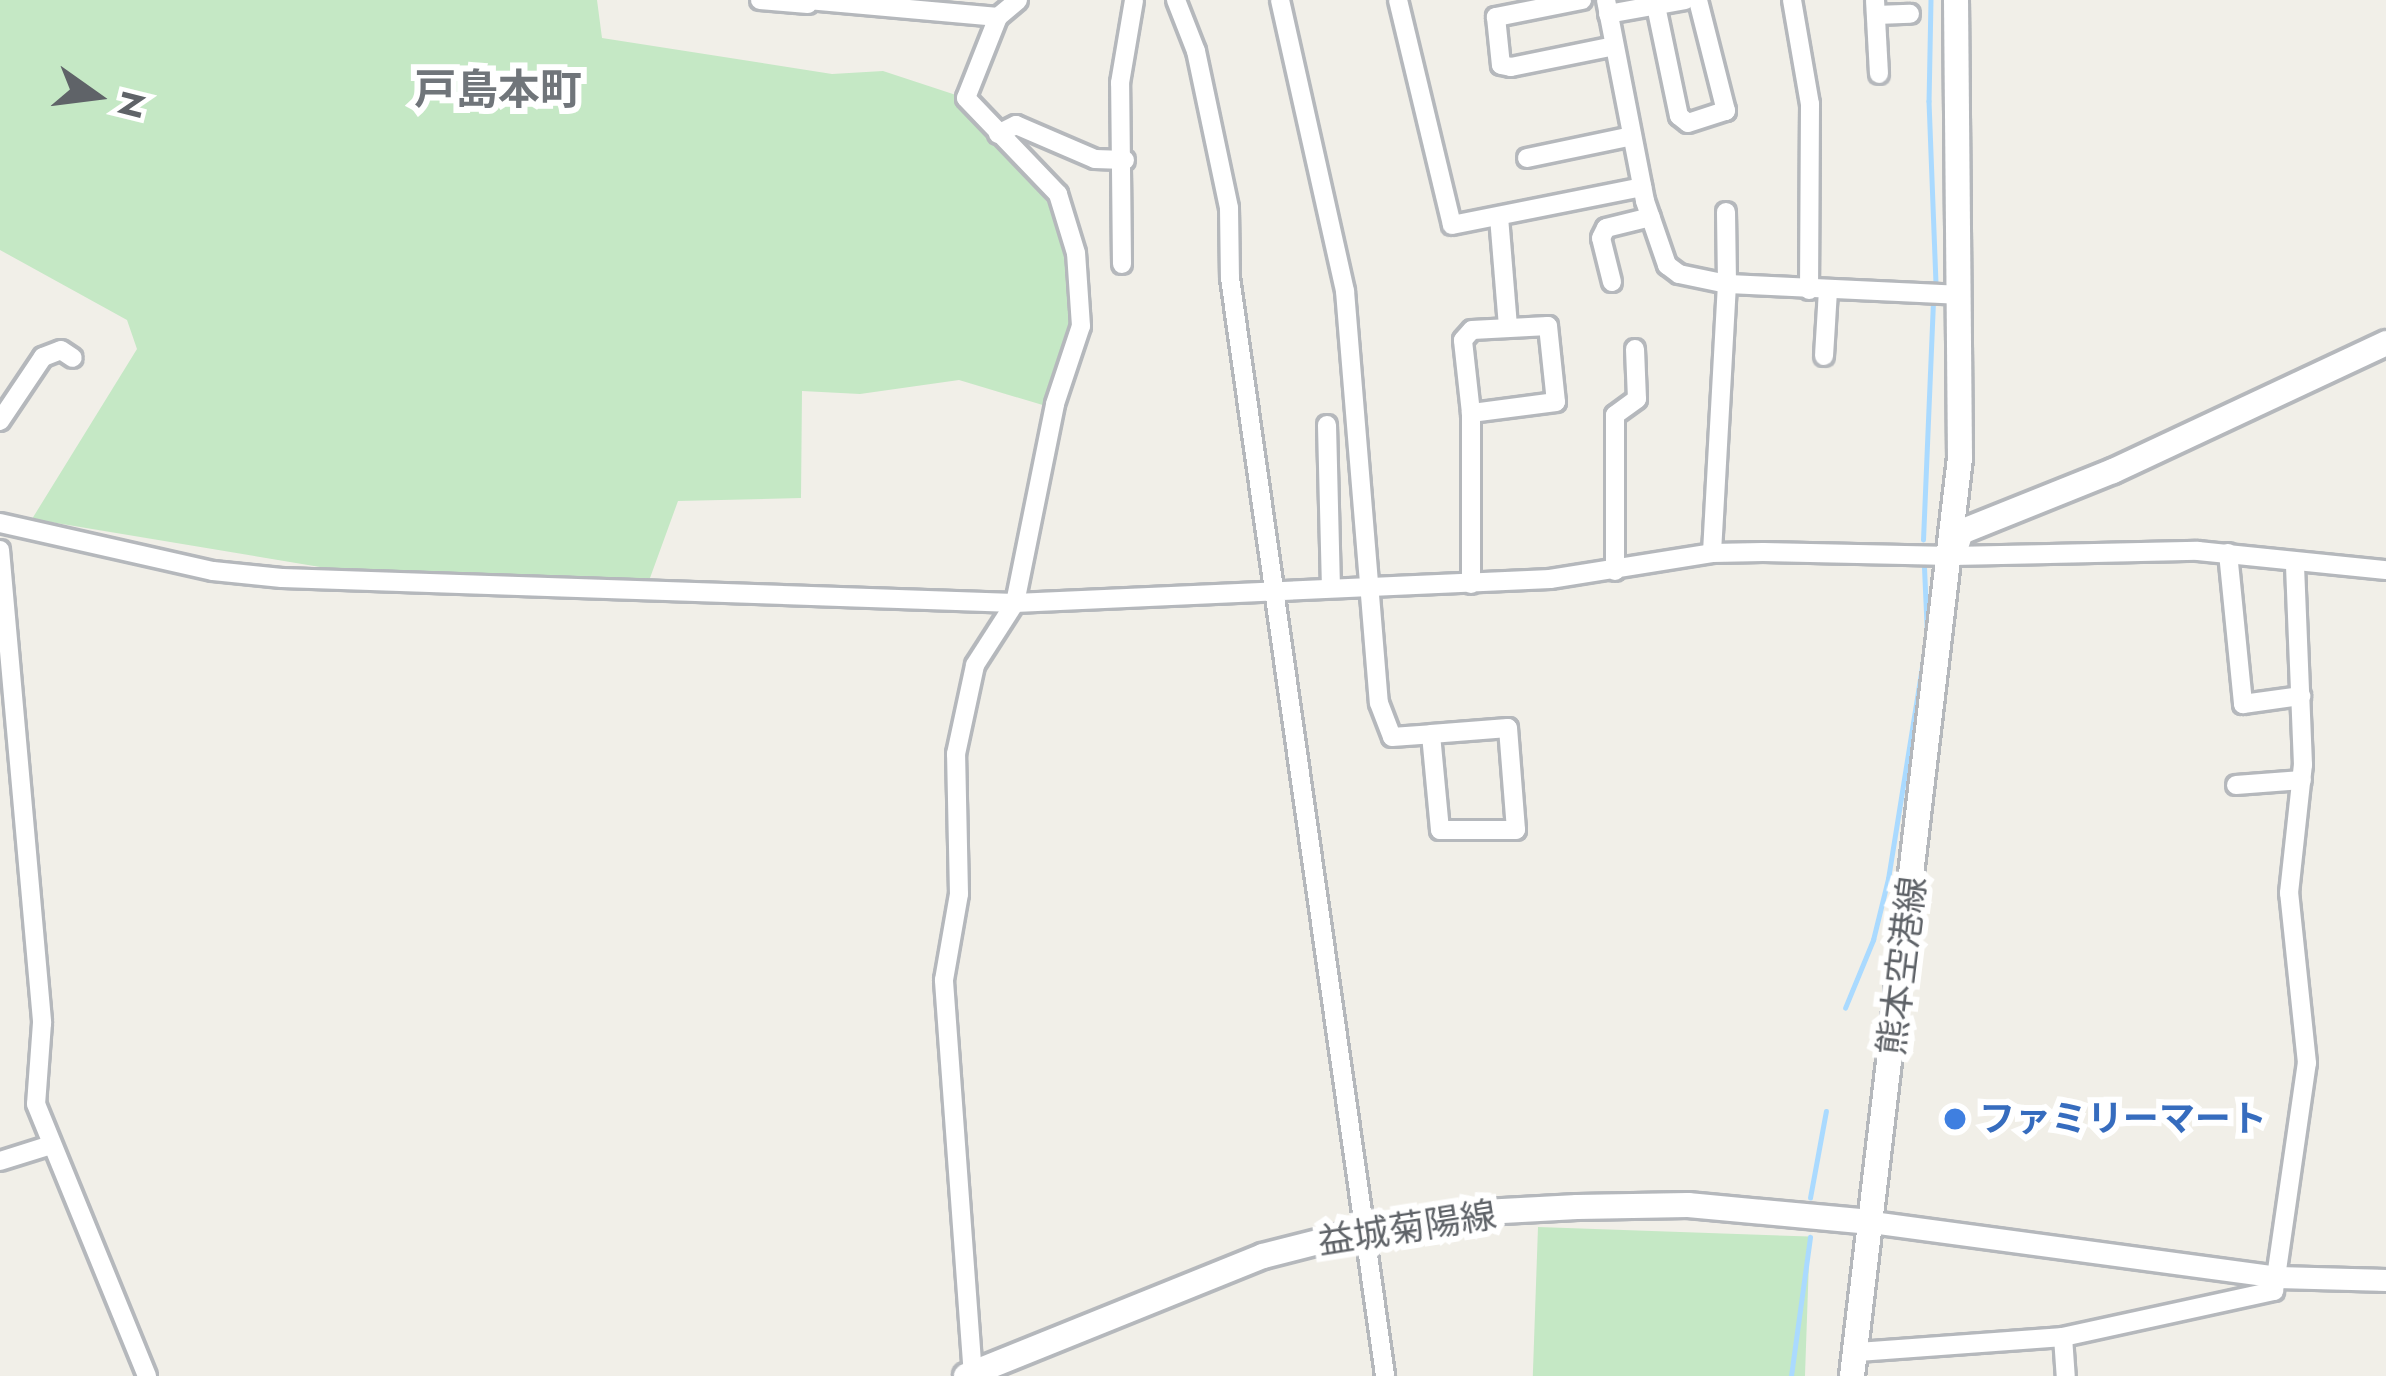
<!DOCTYPE html>
<html>
<head>
<meta charset="utf-8">
<style>
  body { margin:0 }
  #map { position:relative; width:2386px; height:1376px; overflow:hidden; background:#f1efe8; font-family:Jost,"Noto Sans JP",sans-serif }
  div>[style] { position:absolute }
  .green>* { inset:0; background:#c5e8c5; transform-origin:0 0 }
  .stream>* { height:4.5px; margin:-2.25px; padding:0 2.25px; transform-origin:2.25px; border-radius:2.25px; background:#aadaff }
  .roads { filter:drop-shadow(3px 0 #b5b8bc) drop-shadow(-3px 0 #b5b8bc) drop-shadow(0 3px #b5b8bc) drop-shadow(0 -3px #b5b8bc) }
  .minor>* { height:18px; margin:-9px; padding:0 9px; transform-origin:9px; border-radius:9px; background:#fff }
  .tertiary>* { height:21px; margin:-10.5px; padding:0 10.5px; transform-origin:10.5px; border-radius:10.5px; background:#fff }
  .secondary>* { height:24px; margin:-12px; padding:0 12px; transform-origin:12px; border-radius:12px; background:#fff }
  .dots>* { width:33px; height:33px; translate:-50% -50%; box-sizing:border-box; border:6px solid #fff; border-radius:50% }
  span { translate:-50% -50%; white-space:nowrap; text-align:center; line-height:1.15; -webkit-text-stroke:12px #fff; paint-order:stroke }
  .street-label { font-size:36px; color:#5f6368 }
  .shop-label { font-size:36px; color:#366cbe; font-weight:700 }
  .left { translate:0 -50%; text-align:left }
  .quarter-label { font-size:42px; color:#70757a; font-weight:700 }
  .north { position:absolute; left:36px; top:36px; width:120px; height:120px; -webkit-text-stroke:9px #fff; paint-order:stroke; rotate:104deg; font-size:33px; font-weight:700; line-height:48px; text-align:center; color:#5f6368 }
  .north::after { content:''; display:block; margin:auto; width:42px; height:54px; background:#5f6368; clip-path:polygon(50% 0,100% 100%,50% 72%,0 100%) }
</style>
</head>
<body>
<div id="map">
  <div class="green">
    <i style="clip-path:polygon(0 0,597px 0,602px 38px,832px 74px,883px 71px,959px 96px,1059px 216px,1071px 261px,1075px 318px,1046px 406px,959px 380px,860px 394px,802px 391px,801px 498px,678px 501px,646px 589px,410px 582px,32px 519px,137px 349px,127px 320px,0 250px)"></i>
    <i style="left:1538px;top:1227px;width:272px;height:149px;rotate:2deg"></i>
  </div>
  <div class="stream">
    <i style="left:1931px;top:0;width:101px;rotate:91.1deg"></i>
    <i style="left:1929px;top:101px;width:181px;rotate:87.8deg"></i>
    <i style="left:1923px;top:540px;width:234px;rotate:-87.6deg"></i>
    <i style="left:1845px;top:1008px;width:74px;rotate:-67.6deg"></i>
    <i style="left:1873px;top:940px;width:63px;rotate:-76.2deg"></i>
    <i style="left:1888px;top:879px;width:246px;rotate:-80.9deg"></i>
    <i style="left:1927px;top:636px;width:68px;rotate:-92.5deg"></i>
    <i style="left:1810px;top:1198px;width:88px;rotate:-79.6deg"></i>
    <i style="left:1791px;top:1376px;width:140px;rotate:-82.2deg"></i>
  </div>
  <div class="roads">
    <div class="minor">
      <i style="left:760px;top:0;width:48px;rotate:4.8deg"></i>
      <i style="left:808px;top:0;width:191px;rotate:5.1deg"></i>
      <i style="left:998px;top:17px;width:26px;rotate:-40deg"></i>
      <i style="left:1176px;top:0;width:55px;rotate:68.6deg"></i>
      <i style="left:1196px;top:51px;width:160px;rotate:78.1deg"></i>
      <i style="left:1229px;top:208px;width:70px;rotate:89.2deg"></i>
      <i style="left:1230px;top:278px;width:1109px;rotate:81.96deg"></i>
      <i style="left:1280px;top:0;width:298px;rotate:77.4deg"></i>
      <i style="left:1345px;top:291px;width:413px;rotate:85.3deg"></i>
      <i style="left:1379px;top:703px;width:36px;rotate:69deg"></i>
      <i style="left:1392px;top:737px;width:39px;rotate:-4deg"></i>
      <i style="left:1431px;top:734px;width:77px;rotate:-4.5deg"></i>
      <i style="left:1508px;top:728px;width:102px;rotate:85.5deg"></i>
      <i style="left:1516px;top:830px;width:76px;rotate:180deg"></i>
      <i style="left:1440px;top:830px;width:96px;rotate:-95.4deg"></i>
      <i style="left:1398px;top:0;width:231px;rotate:76.5deg"></i>
      <i style="left:1452px;top:225px;width:194px;rotate:-11.3deg"></i>
      <i style="left:1582px;top:0;width:88px;rotate:168.8deg"></i>
      <i style="left:1496px;top:17px;width:48px;rotate:84.1deg"></i>
      <i style="left:1501px;top:65px;width:10px;rotate:11deg"></i>
      <i style="left:1511px;top:67px;width:105px;rotate:-11.5deg"></i>
      <i style="left:1606px;top:0;width:205px;rotate:79deg"></i>
      <i style="left:1645px;top:201px;width:68px;rotate:71deg"></i>
      <i style="left:1667px;top:265px;width:15px;rotate:37deg"></i>
      <i style="left:1679px;top:274px;width:49px;rotate:11.8deg"></i>
      <i style="left:1727px;top:284px;width:269px;rotate:93.2deg"></i>
      <i style="left:1792px;top:0;width:106px;rotate:80.2deg"></i>
      <i style="left:1810px;top:104px;width:186px;rotate:90.3deg"></i>
      <i style="left:1875px;top:0;width:74px;rotate:86.9deg"></i>
      <i style="left:1656px;top:6px;width:112px;rotate:78.2deg"></i>
      <i style="left:1679px;top:116px;width:11px;rotate:38deg"></i>
      <i style="left:1688px;top:123px;width:40px;rotate:-18deg"></i>
      <i style="left:1726px;top:111px;width:114px;rotate:-104.2deg"></i>
      <i style="left:1608px;top:14px;width:78px;rotate:-10.3deg"></i>
      <i style="left:1876px;top:15px;width:34px;rotate:-2deg"></i>
      <i style="left:998px;top:134px;width:20px;rotate:-27deg"></i>
      <i style="left:1016px;top:125px;width:86px;rotate:23.3deg"></i>
      <i style="left:1095px;top:159px;width:30px;rotate:2deg"></i>
      <i style="left:1527px;top:158px;width:107px;rotate:-11.8deg"></i>
      <i style="left:1726px;top:212px;width:72px;rotate:89.2deg"></i>
      <i style="left:1727px;top:284px;width:232px;rotate:2.7deg"></i>
      <i style="left:1499px;top:217px;width:110px;rotate:85.3deg"></i>
      <i style="left:1122px;top:264px;width:181px;rotate:-90.6deg"></i>
      <i style="left:1120px;top:83px;width:84px;rotate:-80.4deg"></i>
      <i style="left:1612px;top:282px;width:45px;rotate:-104deg"></i>
      <i style="left:1601px;top:238px;width:11px;rotate:-63deg"></i>
      <i style="left:1606px;top:228px;width:46px;rotate:-13.7deg"></i>
      <i style="left:1824px;top:356px;width:66px;rotate:-86.5deg"></i>
      <i style="left:0;top:421px;width:77px;rotate:-56.1deg"></i>
      <i style="left:43px;top:357px;width:19px;rotate:-21deg"></i>
      <i style="left:61px;top:350px;width:14px;rotate:34deg"></i>
      <i style="left:1327px;top:425px;width:161px;rotate:88.6deg"></i>
      <i style="left:0;top:523px;width:218px;rotate:12.7deg"></i>
      <i style="left:213px;top:571px;width:69px;rotate:5.8deg"></i>
      <i style="left:282px;top:578px;width:733px;rotate:1.95deg"></i>
      <i style="left:1015px;top:603px;width:536px;rotate:-2.57deg"></i>
      <i style="left:1550px;top:579px;width:164px;rotate:-9.1deg"></i>
      <i style="left:1712px;top:553px;width:51px;rotate:-1.1deg"></i>
      <i style="left:1763px;top:552px;width:189px;rotate:1.2deg"></i>
      <i style="left:1952px;top:556px;width:246px;rotate:-1.2deg"></i>
      <i style="left:2198px;top:551px;width:189px;rotate:5.8deg"></i>
      <i style="left:0;top:550px;width:475px;rotate:84.9deg"></i>
      <i style="left:42px;top:1023px;width:81px;rotate:94.2deg"></i>
      <i style="left:36px;top:1104px;width:294px;rotate:67.8deg"></i>
      <i style="left:2228px;top:553px;width:152px;rotate:84.3deg"></i>
      <i style="left:2243px;top:704px;width:59px;rotate:-7.9deg"></i>
      <i style="left:1615px;top:571px;width:156px;rotate:-90deg"></i>
      <i style="left:1615px;top:415px;width:27px;rotate:-36deg"></i>
      <i style="left:1637px;top:399px;width:50px;rotate:-92.3deg"></i>
      <i style="left:1471px;top:584px;width:171px;rotate:-90deg"></i>
      <i style="left:1471px;top:413px;width:73px;rotate:-96.3deg"></i>
      <i style="left:1463px;top:340px;width:13px;rotate:-48deg"></i>
      <i style="left:1472px;top:330px;width:76px;rotate:-3deg"></i>
      <i style="left:1548px;top:326px;width:76px;rotate:84deg"></i>
      <i style="left:1556px;top:402px;width:86px;rotate:172.6deg"></i>
      <i style="left:2236px;top:785px;width:66px;rotate:-4.3deg"></i>
      <i style="left:0;top:1161px;width:53px;rotate:-17.4deg"></i>
      <i style="left:2063px;top:1337px;width:39px;rotate:86deg"></i>
      <i style="left:1858px;top:1352px;width:206px;rotate:-4.2deg"></i>
      <i style="left:2063px;top:1337px;width:216px;rotate:-12.3deg"></i>
      <i style="left:2274px;top:1291px;width:230px;rotate:-81.8deg"></i>
      <i style="left:2307px;top:1063px;width:171px;rotate:-96deg"></i>
      <i style="left:2289px;top:893px;width:129px;rotate:-83.8deg"></i>
      <i style="left:2303px;top:765px;width:202px;rotate:-92.3deg"></i>
      <i style="left:973px;top:1376px;width:397px;rotate:-94.2deg"></i>
      <i style="left:944px;top:980px;width:87px;rotate:-80.1deg"></i>
      <i style="left:959px;top:894px;width:140px;rotate:-91.2deg"></i>
      <i style="left:956px;top:754px;width:91px;rotate:-77.9deg"></i>
      <i style="left:975px;top:665px;width:74px;rotate:-57.2deg"></i>
      <i style="left:1015px;top:603px;width:203px;rotate:-78.6deg"></i>
      <i style="left:1055px;top:404px;width:82px;rotate:-71.6deg"></i>
      <i style="left:1081px;top:326px;width:73px;rotate:-93.9deg"></i>
      <i style="left:1076px;top:253px;width:62px;rotate:-107deg"></i>
      <i style="left:1058px;top:194px;width:133px;rotate:-133.8deg"></i>
      <i style="left:966px;top:98px;width:87px;rotate:-68.4deg"></i>
    </div>
    <div class="tertiary">
      <i style="left:1879px;top:1223px;width:402px;rotate:7.7deg"></i>
      <i style="left:2277px;top:1277px;width:109px;rotate:1.6deg"></i>
    </div>
    <div class="secondary">
      <i style="left:1955px;top:550px;width:19px;rotate:-72deg"></i>
      <i style="left:1961px;top:532px;width:164px;rotate:-21.9deg"></i>
      <i style="left:2113px;top:471px;width:302px;rotate:-25.1deg"></i>
      <i style="left:966px;top:1376px;width:320px;rotate:-22deg"></i>
      <i style="left:1263px;top:1256px;width:105px;rotate:-14.3deg"></i>
      <i style="left:1365px;top:1230px;width:120px;rotate:-8.6deg"></i>
      <i style="left:1484px;top:1212px;width:93px;rotate:-3.1deg"></i>
      <i style="left:1577px;top:1207px;width:111px;rotate:-1deg"></i>
      <i style="left:1688px;top:1205px;width:186px;rotate:5.3deg"></i>
      <i style="left:1852px;top:1376px;width:924px;rotate:-83.29deg"></i>
      <i style="left:1960px;top:458px;width:458px;rotate:-90.5deg"></i>
    </div>
  </div>
  <div class="dots">
    <i style="left:1955px;top:1119px;background:#3f7fe0"></i>
  </div>
  <div class="street-label">
    <span style="left:1902px;top:966px;rotate:-83deg">熊本空港線</span>
    <span style="left:1407px;top:1228px;rotate:-9deg">益城菊陽線</span>
  </div>
  <div class="shop-label">
    <span class="left" style="left:1979px;top:1119px">ファミリーマート</span>
  </div>
  <div class="quarter-label">
    <span style="left:498px;top:90px">戸島本町</span>
  </div>
  <div class="north">N</div>
</div>
</body>
</html>
